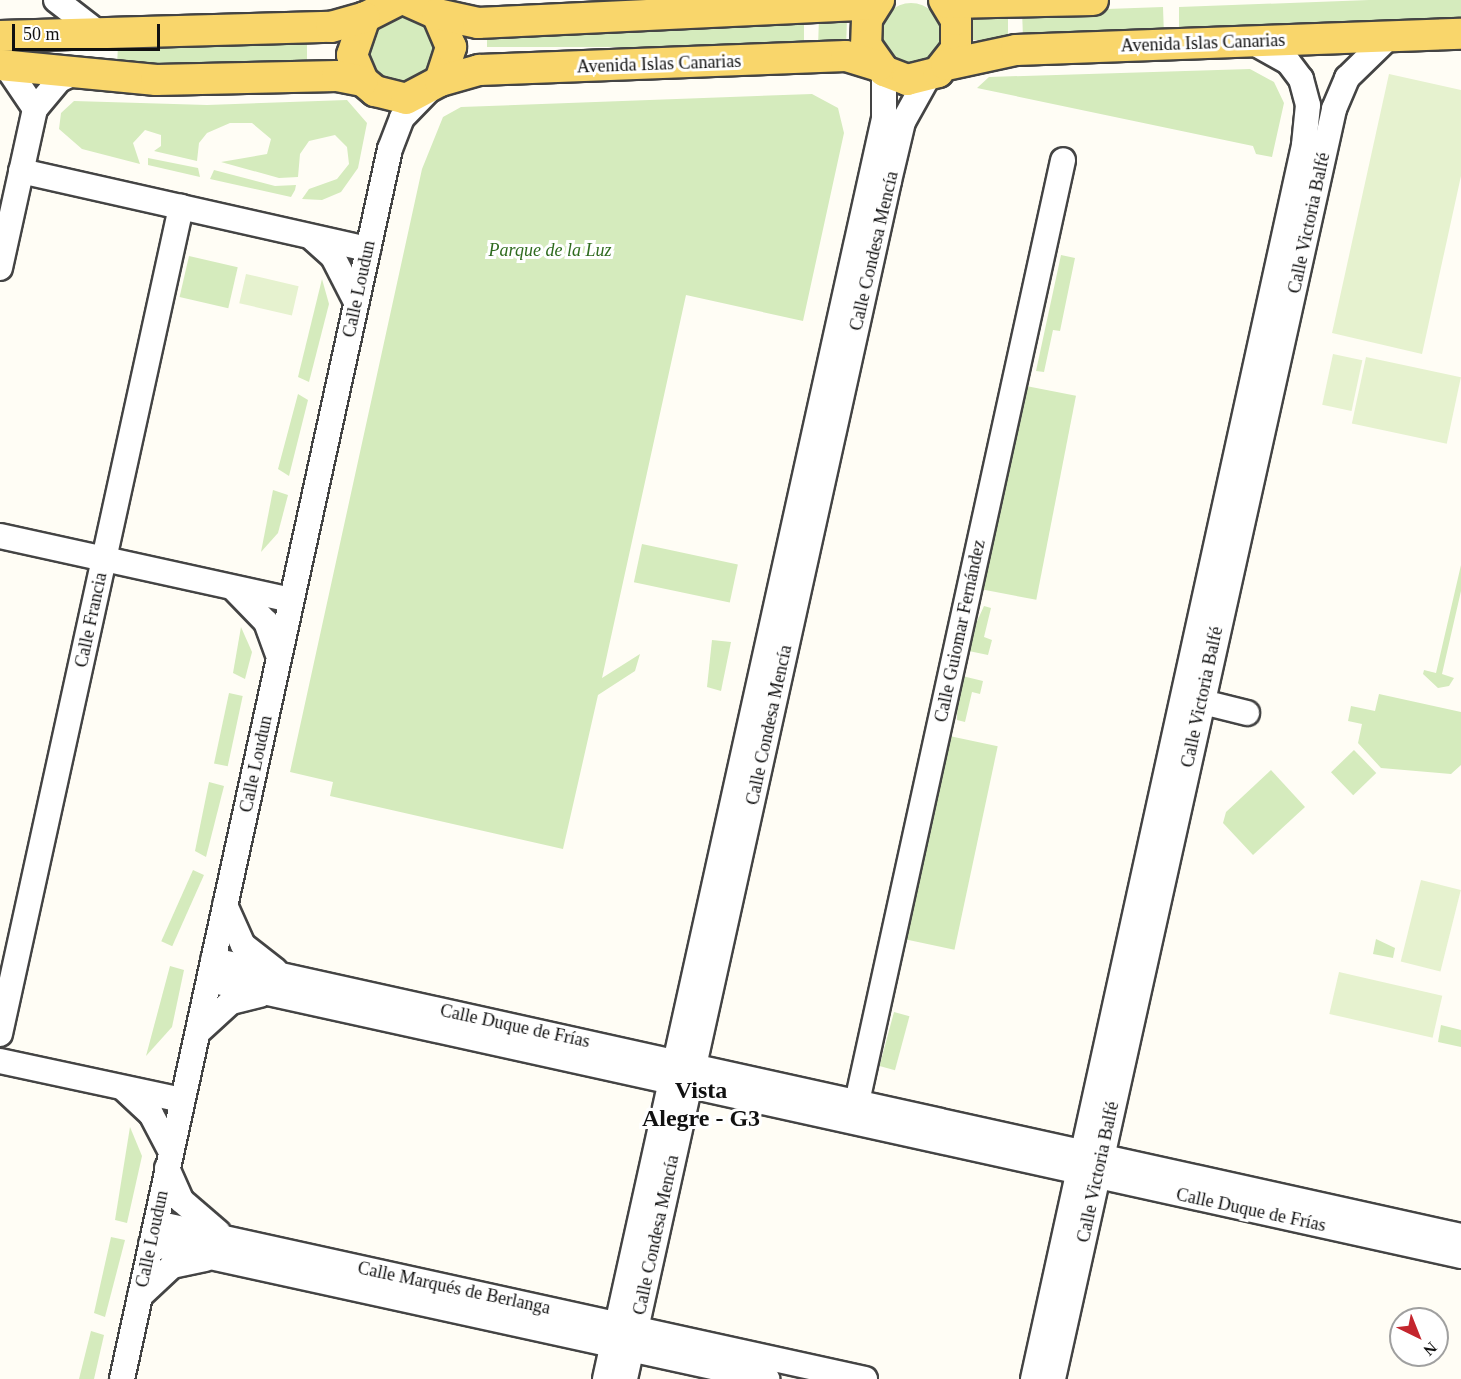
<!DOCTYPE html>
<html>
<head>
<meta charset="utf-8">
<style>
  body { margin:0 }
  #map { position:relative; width:1461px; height:1379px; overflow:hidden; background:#fffdf5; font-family:Georgia,serif }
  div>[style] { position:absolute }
  .green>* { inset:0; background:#d5ebbd; transform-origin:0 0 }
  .round { border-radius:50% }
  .pitch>* { inset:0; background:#e6f2cf; transform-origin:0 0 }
  .roads { filter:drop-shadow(2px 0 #444) drop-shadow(-2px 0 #444) drop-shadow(0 2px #444) drop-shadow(0 -2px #444) }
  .minor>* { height:24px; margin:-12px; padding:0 12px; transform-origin:12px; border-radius:12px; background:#fff }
  .major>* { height:30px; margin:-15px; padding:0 15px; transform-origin:15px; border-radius:15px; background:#f9d66b }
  span { translate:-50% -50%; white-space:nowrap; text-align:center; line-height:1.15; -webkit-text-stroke:6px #fff; paint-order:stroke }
  .street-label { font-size:18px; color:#111 }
  .park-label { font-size:18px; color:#2f6b1f; font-style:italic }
  .district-label { font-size:24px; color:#111; font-weight:700 }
  .north { position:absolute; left:1389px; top:1307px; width:60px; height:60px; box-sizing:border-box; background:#fff; border:2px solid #a0a0a0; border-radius:50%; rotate:137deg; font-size:16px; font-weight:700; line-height:24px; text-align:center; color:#111 }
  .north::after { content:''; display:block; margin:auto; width:21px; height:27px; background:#c4262e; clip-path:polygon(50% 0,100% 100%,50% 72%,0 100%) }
  .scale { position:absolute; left:12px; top:24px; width:148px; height:27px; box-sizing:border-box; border:3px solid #111; border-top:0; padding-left:8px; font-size:18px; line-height:21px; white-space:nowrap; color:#111; -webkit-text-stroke:4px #fff; paint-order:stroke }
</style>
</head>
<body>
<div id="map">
  <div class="green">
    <i style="clip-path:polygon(1369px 0,1461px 0,1461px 23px,1179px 33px,1179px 7px)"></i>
    <i class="round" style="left:881px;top:3px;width:60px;height:60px"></i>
    <i style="left:1163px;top:7px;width:27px;height:141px;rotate:88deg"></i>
    <i style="left:1008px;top:13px;width:27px;height:35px;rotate:90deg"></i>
    <i class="round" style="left:366px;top:14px;width:70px;height:70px"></i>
    <i style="left:847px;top:19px;width:27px;height:28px;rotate:92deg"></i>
    <i style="left:804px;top:20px;width:27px;height:317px;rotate:90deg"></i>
    <i style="clip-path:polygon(307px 38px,307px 65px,117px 67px,118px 44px)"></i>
    <i style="clip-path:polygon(1250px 69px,1274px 82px,1284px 103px,1272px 157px,1256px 154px,1253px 146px,977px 88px,989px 77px)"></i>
    <i style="clip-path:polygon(812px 94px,838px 108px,844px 133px,803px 321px,686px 295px,602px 678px,640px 654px,635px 671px,598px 695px,563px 849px,330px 796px,333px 782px,290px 772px,422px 169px,443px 117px,461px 107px)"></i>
    <i style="clip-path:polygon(347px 100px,367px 123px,358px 168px,341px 192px,322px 200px,302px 199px,309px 189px,337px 179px,349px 164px,347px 147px,335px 135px,309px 141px,300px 154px,298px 177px,279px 178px,221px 162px,267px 154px,271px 139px,252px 123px,230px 123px,207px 133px,199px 143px,197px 161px,154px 151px,161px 146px,161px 135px,145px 130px,133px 143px,140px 164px,82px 149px,59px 129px,61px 113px,74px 101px,207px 105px)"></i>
    <i style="clip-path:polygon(148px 158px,198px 168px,200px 177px,148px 165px)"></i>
    <i style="clip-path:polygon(214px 170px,275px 186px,296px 185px,295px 190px,291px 197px,210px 179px)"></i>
    <i style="clip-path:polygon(1061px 255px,1075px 258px,1060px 331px,1053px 330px,1044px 372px,1036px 371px)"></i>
    <i style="left:189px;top:256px;width:50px;height:42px;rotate:13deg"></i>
    <i style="clip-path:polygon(322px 279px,329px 304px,309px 382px,298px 377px)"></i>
    <i style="left:1021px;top:385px;width:56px;height:208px;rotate:11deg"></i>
    <i style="clip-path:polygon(298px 394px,308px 400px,289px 476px,278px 469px)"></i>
    <i style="clip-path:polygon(273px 490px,288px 495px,278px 533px,261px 552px)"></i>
    <i style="left:642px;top:544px;width:98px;height:39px;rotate:12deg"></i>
    <i style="clip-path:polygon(1461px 565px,1461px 591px,1442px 674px,1454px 678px,1449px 686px,1438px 688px,1423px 674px,1424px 670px,1436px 673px)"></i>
    <i style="clip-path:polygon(984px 606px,991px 608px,984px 637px,992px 640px,988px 655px,964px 650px)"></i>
    <i style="clip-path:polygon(241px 627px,252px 652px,245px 679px,233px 673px)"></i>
    <i style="clip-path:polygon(712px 640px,731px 642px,721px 691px,707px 687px)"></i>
    <i style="clip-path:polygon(958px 675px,983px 681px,980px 694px,972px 692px,965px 722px,957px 720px)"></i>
    <i style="left:229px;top:693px;width:14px;height:72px;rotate:12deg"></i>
    <i style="clip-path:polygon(1379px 694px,1461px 712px,1461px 765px,1451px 774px,1381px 768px,1358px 743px,1362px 724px,1348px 721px,1351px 706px,1375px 711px)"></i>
    <i style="left:940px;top:734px;width:59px;height:208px;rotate:12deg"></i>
    <i style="left:1354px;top:750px;width:32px;height:32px;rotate:46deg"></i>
    <i style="clip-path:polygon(1271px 770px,1305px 807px,1253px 855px,1223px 823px,1226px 812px)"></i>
    <i style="clip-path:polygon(209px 782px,224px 786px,206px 857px,195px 851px)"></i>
    <i style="left:193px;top:870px;width:12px;height:78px;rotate:24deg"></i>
    <i style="clip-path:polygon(1376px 939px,1395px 948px,1393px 958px,1373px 954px)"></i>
    <i style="clip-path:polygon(170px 966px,184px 970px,172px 1027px,146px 1056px)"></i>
    <i style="left:894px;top:1012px;width:16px;height:56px;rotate:15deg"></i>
    <i style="clip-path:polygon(1441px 1025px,1461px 1030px,1461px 1047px,1438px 1042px)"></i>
    <i style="clip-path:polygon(130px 1127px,142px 1156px,127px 1223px,115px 1220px)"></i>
    <i style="clip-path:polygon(111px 1237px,125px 1240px,105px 1317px,94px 1313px)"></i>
    <i style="clip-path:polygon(91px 1331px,104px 1335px,94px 1379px,79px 1379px)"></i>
  </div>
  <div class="pitch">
    <i style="clip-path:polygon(1389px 74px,1461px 90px,1461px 176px,1422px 354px,1332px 333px)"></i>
    <i style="left:246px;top:274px;width:54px;height:30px;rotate:13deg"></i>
    <i style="left:1333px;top:354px;width:30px;height:52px;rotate:12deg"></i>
    <i style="left:1366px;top:357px;width:97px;height:68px;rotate:12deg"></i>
    <i style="left:1421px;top:880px;width:41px;height:84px;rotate:14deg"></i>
    <i style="left:1339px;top:972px;width:106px;height:43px;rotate:13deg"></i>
  </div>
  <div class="roads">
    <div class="minor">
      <i style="left:56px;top:0;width:56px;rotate:37.7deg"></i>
      <i style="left:6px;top:66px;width:52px;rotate:56deg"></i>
      <i style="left:21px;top:171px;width:356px;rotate:12.7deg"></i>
      <i style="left:311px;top:237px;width:30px;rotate:42deg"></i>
      <i style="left:333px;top:257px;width:51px;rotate:62.9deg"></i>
      <i style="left:0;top:268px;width:163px;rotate:-77.6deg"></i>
      <i style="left:35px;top:109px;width:38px;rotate:-50deg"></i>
      <i style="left:59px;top:80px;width:17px;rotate:-25deg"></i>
      <i style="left:0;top:536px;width:298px;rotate:12.4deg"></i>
      <i style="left:233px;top:588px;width:47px;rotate:45.9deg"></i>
      <i style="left:266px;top:622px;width:37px;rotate:70deg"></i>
      <i style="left:1215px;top:705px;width:33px;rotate:14deg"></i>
      <i style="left:225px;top:905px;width:44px;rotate:65.8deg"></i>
      <i style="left:243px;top:945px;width:41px;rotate:38deg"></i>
      <i style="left:213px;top:960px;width:1278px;rotate:12.47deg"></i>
      <i style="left:209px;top:980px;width:1282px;rotate:12.43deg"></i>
      <i style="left:198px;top:1032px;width:45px;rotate:-42.3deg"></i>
      <i style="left:231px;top:1002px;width:30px;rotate:-14deg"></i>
      <i style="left:0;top:1034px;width:847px;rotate:-77.65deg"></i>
      <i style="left:0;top:1061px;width:186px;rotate:12.1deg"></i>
      <i style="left:124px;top:1089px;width:37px;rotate:43deg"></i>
      <i style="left:151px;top:1114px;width:43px;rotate:62.2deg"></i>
      <i style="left:857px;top:1102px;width:964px;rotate:-77.66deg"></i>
      <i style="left:167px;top:1168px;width:36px;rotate:66deg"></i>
      <i style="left:182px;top:1201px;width:48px;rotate:40.7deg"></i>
      <i style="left:156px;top:1223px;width:726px;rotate:12.41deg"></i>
      <i style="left:151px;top:1244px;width:631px;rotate:12.36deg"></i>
      <i style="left:140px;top:1296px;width:44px;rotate:-43.2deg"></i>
      <i style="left:172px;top:1266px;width:34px;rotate:-12deg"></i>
      <i style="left:122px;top:1379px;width:1259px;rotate:-77.71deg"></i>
      <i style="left:390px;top:149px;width:33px;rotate:-69deg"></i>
      <i style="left:402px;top:118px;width:36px;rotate:-46deg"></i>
      <i style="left:605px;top:1379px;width:1291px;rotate:-77.52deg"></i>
      <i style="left:884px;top:118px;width:47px;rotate:-90deg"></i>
      <i style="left:625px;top:1379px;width:1227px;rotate:-77.57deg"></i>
      <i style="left:889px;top:181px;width:61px;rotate:-76.7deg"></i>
      <i style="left:903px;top:122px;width:51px;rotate:-60.9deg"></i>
      <i style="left:1033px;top:1379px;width:1263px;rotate:-77.61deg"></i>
      <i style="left:1304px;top:145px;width:40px;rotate:-84.3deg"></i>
      <i style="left:1308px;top:105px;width:27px;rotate:-105deg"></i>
      <i style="left:1301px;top:79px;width:21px;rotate:-127deg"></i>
      <i style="left:1288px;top:62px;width:41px;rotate:-150.9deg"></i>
      <i style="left:1053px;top:1379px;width:1301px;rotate:-77.52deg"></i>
      <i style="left:1334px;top:109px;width:34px;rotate:-67deg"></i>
      <i style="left:1347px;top:78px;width:60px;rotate:-44.3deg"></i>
    </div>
    <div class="major">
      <i style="left:399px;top:0;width:38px;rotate:153deg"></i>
      <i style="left:365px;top:17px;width:40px;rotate:108.9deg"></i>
      <i style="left:352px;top:55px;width:28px;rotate:67deg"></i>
      <i style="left:363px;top:81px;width:16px;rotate:40deg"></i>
      <i style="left:375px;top:91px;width:32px;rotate:14deg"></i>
      <i style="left:406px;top:99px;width:38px;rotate:-28deg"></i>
      <i style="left:440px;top:81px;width:36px;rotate:-72deg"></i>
      <i style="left:451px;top:47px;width:36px;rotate:-113deg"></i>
      <i style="left:437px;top:14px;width:35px;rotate:-156deg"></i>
      <i style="left:879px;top:0;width:22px;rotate:122deg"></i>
      <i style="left:867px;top:19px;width:26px;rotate:92deg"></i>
      <i style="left:866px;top:45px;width:32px;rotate:55deg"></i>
      <i style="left:884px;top:71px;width:25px;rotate:21deg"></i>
      <i style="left:907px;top:80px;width:32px;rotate:-14deg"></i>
      <i style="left:938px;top:72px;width:29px;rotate:-52deg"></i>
      <i style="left:956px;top:49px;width:29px;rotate:-90deg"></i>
      <i style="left:956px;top:20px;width:23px;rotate:-121deg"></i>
      <i style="left:948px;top:3px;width:145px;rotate:-1.2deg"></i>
      <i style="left:437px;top:14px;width:42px;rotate:12.4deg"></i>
      <i style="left:478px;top:23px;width:397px;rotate:-2.7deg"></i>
      <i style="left:0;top:36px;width:331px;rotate:-1.6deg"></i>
      <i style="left:331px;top:27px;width:35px;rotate:-16deg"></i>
      <i style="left:0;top:65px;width:157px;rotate:5.5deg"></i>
      <i style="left:156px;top:80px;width:181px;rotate:-1.3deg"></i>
      <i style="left:337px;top:76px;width:26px;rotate:11deg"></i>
      <i style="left:946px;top:65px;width:72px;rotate:-12.1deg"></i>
      <i style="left:1016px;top:50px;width:445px;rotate:-2.1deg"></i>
      <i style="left:440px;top:81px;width:41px;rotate:-15.8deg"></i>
      <i style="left:479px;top:70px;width:367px;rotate:-2.2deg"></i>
      <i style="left:846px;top:56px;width:34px;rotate:17deg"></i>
    </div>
  </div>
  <div class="street-label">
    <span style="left:1203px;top:43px;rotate:-2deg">Avenida Islas Canarias</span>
    <span style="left:659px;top:64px;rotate:-2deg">Avenida Islas Canarias</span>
    <span style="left:1309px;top:223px;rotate:-78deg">Calle Victoria Balfé</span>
    <span style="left:874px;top:251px;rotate:-77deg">Calle Condesa Mencía</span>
    <span style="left:359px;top:289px;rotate:-78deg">Calle Loudun</span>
    <span style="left:91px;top:620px;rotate:-78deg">Calle Francia</span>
    <span style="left:960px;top:631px;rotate:-78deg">Calle Guiomar Fernández</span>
    <span style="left:1202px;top:697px;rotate:-78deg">Calle Victoria Balfé</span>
    <span style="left:769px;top:725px;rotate:-78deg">Calle Condesa Mencía</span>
    <span style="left:256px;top:764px;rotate:-78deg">Calle Loudun</span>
    <span style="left:515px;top:1026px;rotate:12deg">Calle Duque de Frías</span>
    <span style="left:1098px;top:1172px;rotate:-78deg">Calle Victoria Balfé</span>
    <span style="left:1251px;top:1210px;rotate:12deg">Calle Duque de Frías</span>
    <span style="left:656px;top:1235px;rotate:-78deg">Calle Condesa Mencía</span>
    <span style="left:152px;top:1239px;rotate:-78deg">Calle Loudun</span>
    <span style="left:454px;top:1288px;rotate:12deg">Calle Marqués de Berlanga</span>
  </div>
  <div class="park-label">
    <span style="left:550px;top:250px">Parque de la Luz</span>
  </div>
  <div class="district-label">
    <span style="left:701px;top:1105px">Vista<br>Alegre - G3</span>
  </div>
  <div class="north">N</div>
  <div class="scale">50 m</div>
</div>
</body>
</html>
